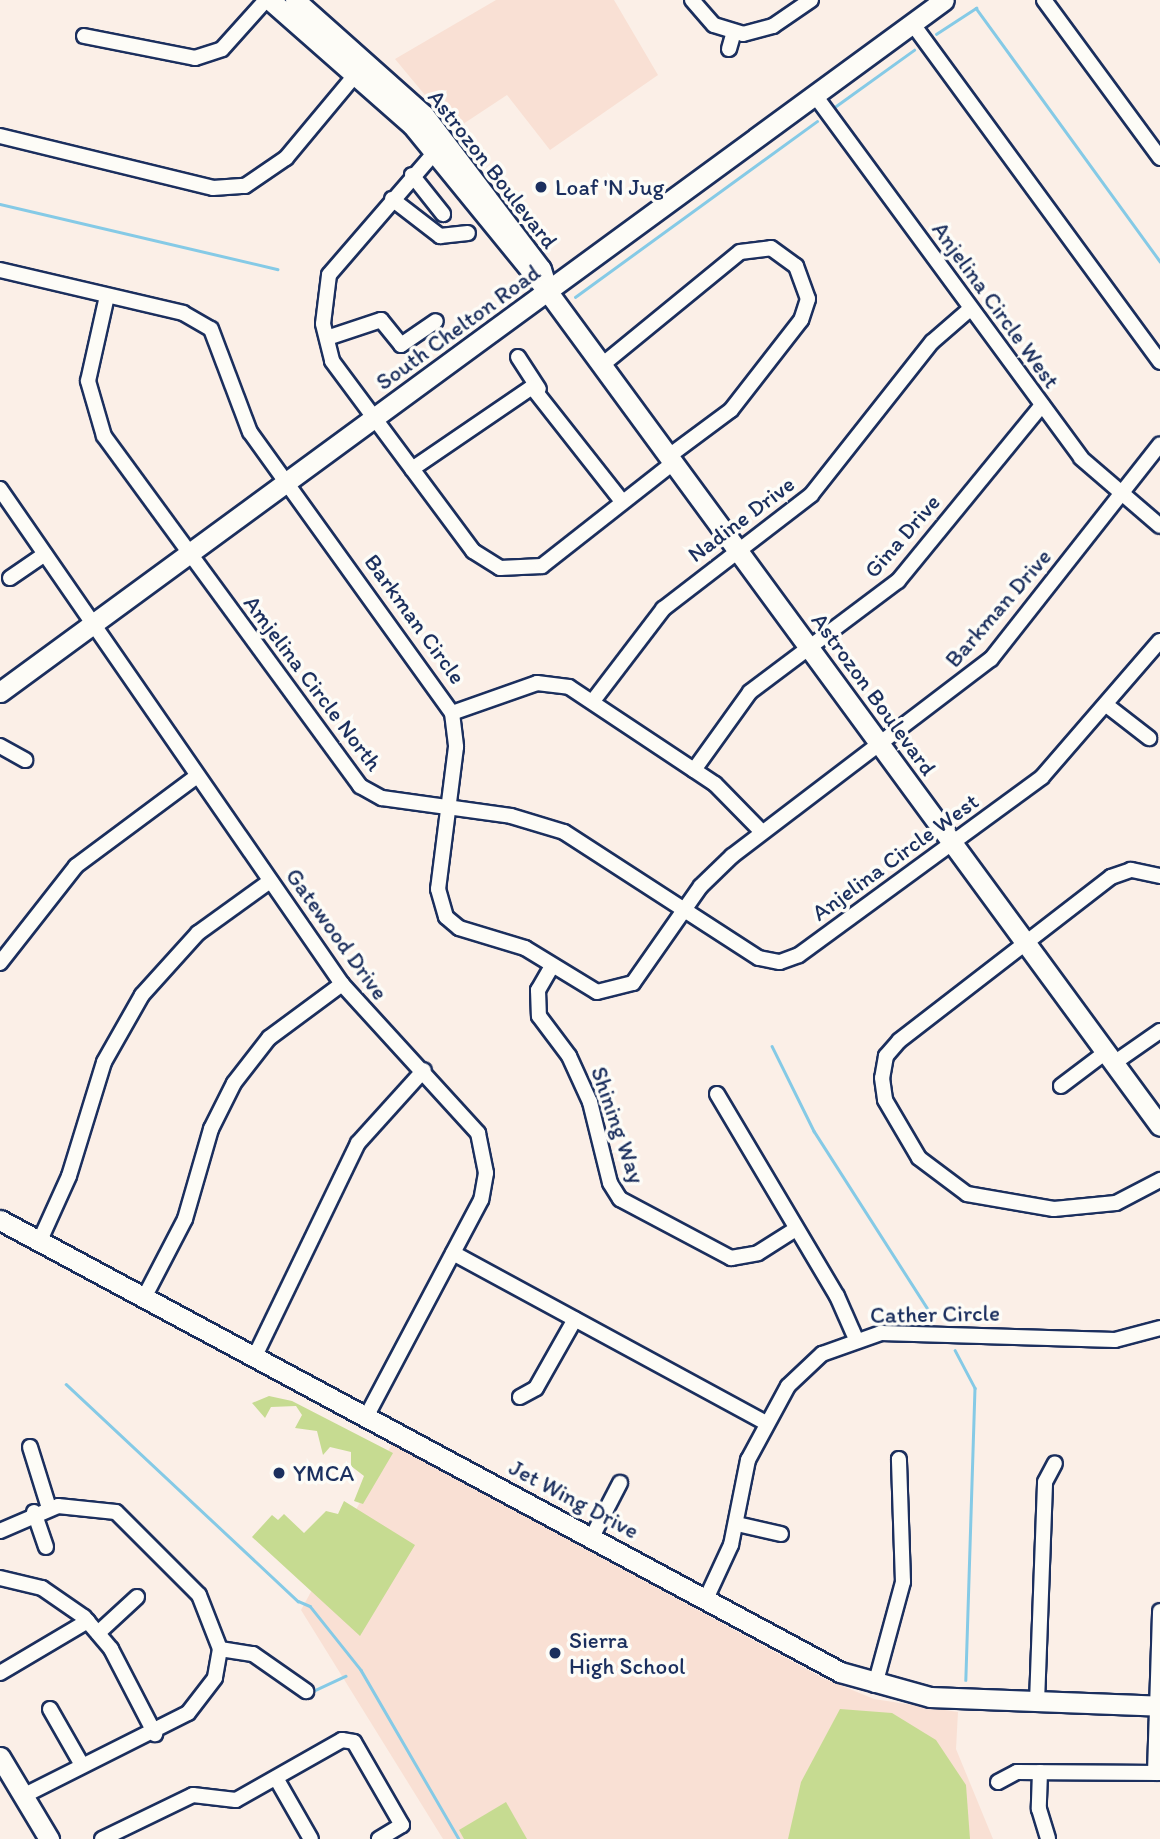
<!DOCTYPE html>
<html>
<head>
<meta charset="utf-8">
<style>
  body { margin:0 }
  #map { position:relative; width:1160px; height:1839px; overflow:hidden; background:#fbefe7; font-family:Itim,sans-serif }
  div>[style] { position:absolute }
  .built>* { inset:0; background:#f9e0d4 }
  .green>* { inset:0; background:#c6db91 }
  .stream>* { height:2.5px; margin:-1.25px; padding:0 1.25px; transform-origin:1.25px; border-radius:1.25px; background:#85cae6 }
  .roads { filter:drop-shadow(2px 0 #1b2f5e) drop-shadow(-2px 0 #1b2f5e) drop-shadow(0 2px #1b2f5e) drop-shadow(0 -2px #1b2f5e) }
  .minor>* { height:14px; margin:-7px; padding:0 7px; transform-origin:7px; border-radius:7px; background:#fdfcf7 }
  .major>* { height:19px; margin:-9.5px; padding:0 9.5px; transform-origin:9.5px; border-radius:9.5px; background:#fdfcf7 }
  .dots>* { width:19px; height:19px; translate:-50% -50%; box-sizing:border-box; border:4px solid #fdfcf7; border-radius:50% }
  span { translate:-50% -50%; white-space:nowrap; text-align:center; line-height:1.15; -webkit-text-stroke:7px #fdfcf7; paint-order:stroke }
  .street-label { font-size:23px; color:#1b2f5e }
  .poi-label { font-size:23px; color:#1b2f5e }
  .left { translate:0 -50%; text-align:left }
</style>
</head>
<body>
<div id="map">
  <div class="built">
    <i style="clip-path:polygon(496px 0,614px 0,658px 75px,550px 150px,507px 95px,454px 130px,395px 59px)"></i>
    <i style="clip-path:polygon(392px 1444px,823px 1678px,874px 1699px,958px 1712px,956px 1749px,993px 1839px,443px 1839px,301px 1610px)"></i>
  </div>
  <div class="green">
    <i style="clip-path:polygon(269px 1396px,292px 1401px,393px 1453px,363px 1504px,354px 1501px,364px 1476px,351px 1466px,351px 1452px,330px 1447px,323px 1455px,317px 1431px,295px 1428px,302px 1415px,296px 1406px,271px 1407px,265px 1418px,252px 1403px)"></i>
    <i style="clip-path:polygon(344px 1501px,415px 1545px,360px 1636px,252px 1537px,272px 1515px,278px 1520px,284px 1514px,304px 1533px,326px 1511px,338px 1514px)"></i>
    <i style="clip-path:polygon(840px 1709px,892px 1713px,936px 1740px,966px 1785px,970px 1839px,788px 1839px,801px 1782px)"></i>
    <i style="clip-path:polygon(506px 1802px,527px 1839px,464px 1839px,459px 1830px)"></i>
  </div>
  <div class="stream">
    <i style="left:936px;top:34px;width:48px;rotate:-33deg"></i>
    <i style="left:976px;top:8px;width:313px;rotate:54deg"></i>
    <i style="left:836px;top:106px;width:96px;rotate:-35.7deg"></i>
    <i style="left:0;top:204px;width:285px;rotate:13.2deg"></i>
    <i style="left:575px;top:297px;width:299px;rotate:-36deg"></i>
    <i style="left:772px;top:1046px;width:95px;rotate:63.7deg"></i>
    <i style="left:814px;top:1131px;width:223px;rotate:57.4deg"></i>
    <i style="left:955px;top:1350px;width:43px;rotate:62.2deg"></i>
    <i style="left:975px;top:1388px;width:292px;rotate:91.8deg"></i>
    <i style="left:66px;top:1384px;width:318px;rotate:43.1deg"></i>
    <i style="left:298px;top:1601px;width:13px;rotate:23deg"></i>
    <i style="left:310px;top:1606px;width:82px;rotate:51.4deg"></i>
    <i style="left:361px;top:1670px;width:195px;rotate:59.9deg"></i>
    <i style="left:311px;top:1692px;width:38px;rotate:-25deg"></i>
  </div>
  <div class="roads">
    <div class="minor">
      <i style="left:692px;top:0;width:33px;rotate:49deg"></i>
      <i style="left:714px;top:25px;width:30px;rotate:17deg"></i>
      <i style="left:743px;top:34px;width:31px;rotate:-15deg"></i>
      <i style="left:773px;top:26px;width:46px;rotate:-34.4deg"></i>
      <i style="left:1044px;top:0;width:196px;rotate:53.7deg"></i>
      <i style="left:912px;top:23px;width:420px;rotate:53.8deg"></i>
      <i style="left:84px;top:36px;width:113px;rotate:11.2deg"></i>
      <i style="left:195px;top:58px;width:28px;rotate:-18deg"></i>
      <i style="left:222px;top:49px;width:66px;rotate:-48.1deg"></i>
      <i style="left:729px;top:49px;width:18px;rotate:-74deg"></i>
      <i style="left:814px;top:94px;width:451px;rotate:53.7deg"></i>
      <i style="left:1081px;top:458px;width:104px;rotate:40.7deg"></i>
      <i style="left:0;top:136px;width:219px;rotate:13.7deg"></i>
      <i style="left:213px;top:188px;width:32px;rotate:-4deg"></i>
      <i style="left:245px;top:186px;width:50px;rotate:-34.3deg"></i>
      <i style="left:286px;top:158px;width:117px;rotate:-50.2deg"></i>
      <i style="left:435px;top:152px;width:162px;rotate:130.8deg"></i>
      <i style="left:329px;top:275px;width:49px;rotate:97deg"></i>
      <i style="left:323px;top:324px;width:38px;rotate:76deg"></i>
      <i style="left:332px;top:361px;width:237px;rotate:53.4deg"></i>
      <i style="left:473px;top:551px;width:32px;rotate:32deg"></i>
      <i style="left:500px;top:568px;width:42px;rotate:-2.7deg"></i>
      <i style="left:542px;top:566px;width:167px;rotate:-38.2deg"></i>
      <i style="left:412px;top:175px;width:50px;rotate:51.5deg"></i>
      <i style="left:392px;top:199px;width:61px;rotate:37.6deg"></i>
      <i style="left:440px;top:236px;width:28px;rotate:-6deg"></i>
      <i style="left:0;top:270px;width:188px;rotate:13.2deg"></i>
      <i style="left:183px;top:313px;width:32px;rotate:30deg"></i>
      <i style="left:211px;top:329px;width:110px;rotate:69.3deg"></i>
      <i style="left:250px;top:432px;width:346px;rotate:54.3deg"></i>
      <i style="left:452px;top:713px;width:34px;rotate:83deg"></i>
      <i style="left:456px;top:747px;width:143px;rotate:97.2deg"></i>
      <i style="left:438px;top:889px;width:29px;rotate:74deg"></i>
      <i style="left:446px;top:917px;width:17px;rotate:40deg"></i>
      <i style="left:459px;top:928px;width:69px;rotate:16.9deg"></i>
      <i style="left:525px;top:948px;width:84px;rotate:31.4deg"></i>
      <i style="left:597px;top:992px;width:37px;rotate:-14deg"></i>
      <i style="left:633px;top:983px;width:118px;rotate:-55deg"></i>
      <i style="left:701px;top:886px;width:43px;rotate:-44.1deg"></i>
      <i style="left:732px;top:856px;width:325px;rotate:-37.3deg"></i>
      <i style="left:991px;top:659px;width:273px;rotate:-51.8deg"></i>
      <i style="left:107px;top:296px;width:87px;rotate:102.6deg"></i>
      <i style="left:88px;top:381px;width:57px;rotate:73.8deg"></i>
      <i style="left:104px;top:436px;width:434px;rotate:53.8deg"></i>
      <i style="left:360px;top:786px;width:25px;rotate:29deg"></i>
      <i style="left:382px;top:798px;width:130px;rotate:7.9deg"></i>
      <i style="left:511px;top:816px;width:55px;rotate:16.8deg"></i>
      <i style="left:564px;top:832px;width:232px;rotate:32.9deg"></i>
      <i style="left:759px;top:958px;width:21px;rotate:11deg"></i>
      <i style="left:780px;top:962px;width:20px;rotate:-20deg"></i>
      <i style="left:799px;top:955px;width:301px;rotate:-36.2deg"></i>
      <i style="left:1042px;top:777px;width:180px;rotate:-49.1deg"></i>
      <i style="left:327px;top:338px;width:57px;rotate:-18.4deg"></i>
      <i style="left:381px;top:320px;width:32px;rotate:51deg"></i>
      <i style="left:401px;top:345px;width:42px;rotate:-34.4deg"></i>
      <i style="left:518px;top:357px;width:38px;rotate:57deg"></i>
      <i style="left:602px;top:365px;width:178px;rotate:-39.3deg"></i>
      <i style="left:740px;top:252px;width:31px;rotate:-7deg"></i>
      <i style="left:771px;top:248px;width:31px;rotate:36deg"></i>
      <i style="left:796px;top:266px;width:35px;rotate:70deg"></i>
      <i style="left:808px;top:299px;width:22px;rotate:108deg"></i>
      <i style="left:801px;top:320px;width:114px;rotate:127.9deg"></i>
      <i style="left:731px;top:410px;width:77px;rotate:143.4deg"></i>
      <i style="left:412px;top:469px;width:145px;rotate:-34.3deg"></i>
      <i style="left:532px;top:387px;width:144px;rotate:51.8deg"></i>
      <i style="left:0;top:489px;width:602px;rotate:55.36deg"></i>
      <i style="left:342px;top:984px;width:202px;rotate:47.6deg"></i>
      <i style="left:478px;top:1133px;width:41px;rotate:78.7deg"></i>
      <i style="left:486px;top:1173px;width:27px;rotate:100deg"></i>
      <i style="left:481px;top:1200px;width:243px;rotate:117.9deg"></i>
      <i style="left:10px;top:578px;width:42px;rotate:-34.4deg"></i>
      <i style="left:593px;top:701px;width:116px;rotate:-52.7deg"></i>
      <i style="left:663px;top:609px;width:187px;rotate:-37.6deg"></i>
      <i style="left:811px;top:495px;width:195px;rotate:-51.7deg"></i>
      <i style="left:932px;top:342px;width:50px;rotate:-41deg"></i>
      <i style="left:1109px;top:707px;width:51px;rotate:37.8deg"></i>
      <i style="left:452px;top:713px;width:90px;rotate:-19.4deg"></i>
      <i style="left:537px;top:683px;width:32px;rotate:7deg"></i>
      <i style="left:569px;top:687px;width:175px;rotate:33.6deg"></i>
      <i style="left:715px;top:784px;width:67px;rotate:45.6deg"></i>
      <i style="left:0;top:746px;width:29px;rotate:29deg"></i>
      <i style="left:694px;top:770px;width:96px;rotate:-54.3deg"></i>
      <i style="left:750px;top:692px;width:185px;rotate:-36.9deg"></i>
      <i style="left:898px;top:581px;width:227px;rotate:-50.7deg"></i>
      <i style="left:1160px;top:876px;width:30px;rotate:-168deg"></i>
      <i style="left:1131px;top:870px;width:21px;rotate:161deg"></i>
      <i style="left:1111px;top:877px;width:268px;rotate:142.3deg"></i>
      <i style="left:899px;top:1041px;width:20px;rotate:131deg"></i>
      <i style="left:886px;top:1056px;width:22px;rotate:100deg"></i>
      <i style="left:882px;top:1078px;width:22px;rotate:82deg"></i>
      <i style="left:885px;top:1100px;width:67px;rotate:59.6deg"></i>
      <i style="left:919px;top:1158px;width:60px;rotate:36.9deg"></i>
      <i style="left:967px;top:1194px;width:88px;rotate:9.8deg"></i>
      <i style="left:1054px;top:1209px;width:62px;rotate:-5.5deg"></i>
      <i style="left:1116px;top:1203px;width:50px;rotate:-27.6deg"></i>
      <i style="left:0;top:963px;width:123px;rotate:-51.9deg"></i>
      <i style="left:76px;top:866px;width:151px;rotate:-36.6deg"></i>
      <i style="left:552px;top:966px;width:28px;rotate:120deg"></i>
      <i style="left:538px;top:990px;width:26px;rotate:88deg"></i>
      <i style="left:539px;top:1016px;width:50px;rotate:53.1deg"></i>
      <i style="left:569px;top:1056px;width:51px;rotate:65.5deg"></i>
      <i style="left:590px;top:1102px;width:83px;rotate:76.1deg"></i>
      <i style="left:610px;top:1183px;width:19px;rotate:58deg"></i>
      <i style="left:620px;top:1199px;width:126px;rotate:28deg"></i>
      <i style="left:731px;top:1258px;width:27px;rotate:-10deg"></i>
      <i style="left:758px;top:1253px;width:45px;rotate:-32.3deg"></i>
      <i style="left:1114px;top:1063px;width:56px;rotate:-34.8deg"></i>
      <i style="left:1061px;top:1086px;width:56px;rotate:-37.1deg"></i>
      <i style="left:717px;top:1094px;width:235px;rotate:59.3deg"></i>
      <i style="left:837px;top:1296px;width:47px;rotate:66.2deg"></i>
      <i style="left:41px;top:1238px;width:68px;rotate:-65.7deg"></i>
      <i style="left:69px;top:1176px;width:119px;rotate:-72.9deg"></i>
      <i style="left:104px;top:1062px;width:77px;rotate:-60.4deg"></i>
      <i style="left:142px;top:995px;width:84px;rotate:-47.9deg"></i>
      <i style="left:198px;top:933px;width:89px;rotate:-35.8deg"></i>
      <i style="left:453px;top:1253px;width:356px;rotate:28.5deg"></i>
      <i style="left:145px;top:1296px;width:87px;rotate:-62.5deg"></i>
      <i style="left:185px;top:1219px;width:94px;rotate:-73.9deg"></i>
      <i style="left:211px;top:1129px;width:51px;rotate:-63.4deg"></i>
      <i style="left:234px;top:1083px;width:57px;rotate:-52.1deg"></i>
      <i style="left:269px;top:1038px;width:91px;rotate:-36.5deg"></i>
      <i style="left:256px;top:1354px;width:234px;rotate:-64.2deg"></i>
      <i style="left:358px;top:1143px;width:98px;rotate:-47.9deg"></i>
      <i style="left:520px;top:1397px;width:18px;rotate:-29deg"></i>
      <i style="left:536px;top:1388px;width:79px;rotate:-60.5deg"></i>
      <i style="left:30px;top:1447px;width:64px;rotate:72.7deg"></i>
      <i style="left:34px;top:1512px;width:37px;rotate:71deg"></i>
      <i style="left:737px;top:1524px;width:45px;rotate:12.8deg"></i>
      <i style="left:0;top:1531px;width:63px;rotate:-23.3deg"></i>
      <i style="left:58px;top:1506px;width:58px;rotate:5.9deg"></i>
      <i style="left:116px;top:1512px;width:117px;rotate:45deg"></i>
      <i style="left:199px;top:1595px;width:58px;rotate:68.7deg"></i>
      <i style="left:220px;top:1649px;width:29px;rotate:100deg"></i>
      <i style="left:215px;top:1678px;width:44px;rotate:127.6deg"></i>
      <i style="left:188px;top:1713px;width:185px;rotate:153.3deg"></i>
      <i style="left:592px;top:1537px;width:61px;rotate:-62.6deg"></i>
      <i style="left:0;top:1578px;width:43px;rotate:13.4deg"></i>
      <i style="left:42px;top:1588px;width:51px;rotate:34.6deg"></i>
      <i style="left:84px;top:1617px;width:42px;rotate:49.8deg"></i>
      <i style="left:111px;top:1649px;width:96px;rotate:62.6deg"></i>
      <i style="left:706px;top:1599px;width:60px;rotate:-65.2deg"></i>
      <i style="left:731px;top:1545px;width:87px;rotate:-78.7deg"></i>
      <i style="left:748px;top:1460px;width:84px;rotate:-61.6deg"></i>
      <i style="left:788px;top:1386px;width:47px;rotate:-43.3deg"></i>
      <i style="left:822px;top:1354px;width:63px;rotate:-19.6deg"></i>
      <i style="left:881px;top:1333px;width:234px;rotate:1.7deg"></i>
      <i style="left:1115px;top:1340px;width:47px;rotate:-14.9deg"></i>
      <i style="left:98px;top:1633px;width:53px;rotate:-42.7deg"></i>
      <i style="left:220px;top:1649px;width:33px;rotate:9deg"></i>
      <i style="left:253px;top:1654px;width:65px;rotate:34.9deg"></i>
      <i style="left:0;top:1673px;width:102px;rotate:-30.6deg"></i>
      <i style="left:875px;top:1685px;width:107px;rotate:-74.8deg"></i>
      <i style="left:903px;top:1582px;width:123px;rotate:-91.9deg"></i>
      <i style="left:1037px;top:1702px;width:220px;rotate:-87.9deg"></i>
      <i style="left:1045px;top:1482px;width:21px;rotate:-62deg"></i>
      <i style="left:50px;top:1709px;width:64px;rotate:60.3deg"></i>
      <i style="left:1040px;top:1772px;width:37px;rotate:92deg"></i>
      <i style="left:1039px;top:1809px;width:31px;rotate:73deg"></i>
      <i style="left:1155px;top:1773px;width:162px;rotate:-88.2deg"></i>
      <i style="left:276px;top:1778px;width:70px;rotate:60.2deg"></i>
      <i style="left:998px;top:1782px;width:21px;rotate:-28deg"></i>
      <i style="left:1017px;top:1772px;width:143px;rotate:0.4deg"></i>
      <i style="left:102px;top:1839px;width:101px;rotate:-25.8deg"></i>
      <i style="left:193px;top:1795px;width:43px;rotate:6.6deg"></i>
      <i style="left:236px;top:1800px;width:122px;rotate:-29.5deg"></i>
      <i style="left:342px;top:1740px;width:12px;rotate:9deg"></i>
      <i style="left:354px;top:1742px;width:96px;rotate:60deg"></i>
      <i style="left:402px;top:1825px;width:27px;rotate:149deg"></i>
    </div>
    <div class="major">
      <i style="left:270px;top:0;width:189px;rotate:41.4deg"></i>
      <i style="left:412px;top:125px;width:215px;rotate:50.8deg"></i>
      <i style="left:548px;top:292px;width:1034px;rotate:53.73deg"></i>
      <i style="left:295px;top:0;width:173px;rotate:41.7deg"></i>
      <i style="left:424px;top:115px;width:193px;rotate:52.8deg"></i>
      <i style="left:541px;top:269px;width:24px;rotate:73deg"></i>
      <i style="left:0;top:692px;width:1170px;rotate:-36.24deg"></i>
      <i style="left:0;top:1220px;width:954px;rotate:28.28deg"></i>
      <i style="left:840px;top:1672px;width:93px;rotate:15.5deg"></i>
      <i style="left:930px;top:1697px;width:230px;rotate:2.2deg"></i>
      <i style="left:0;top:1757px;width:96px;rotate:59.1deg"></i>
    </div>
  </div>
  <div class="dots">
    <i style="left:541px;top:187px;background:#1b2f5e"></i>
    <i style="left:279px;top:1473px;background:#1b2f5e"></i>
    <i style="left:555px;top:1653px;background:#1b2f5e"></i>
  </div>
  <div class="street-label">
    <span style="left:493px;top:169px;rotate:52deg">Astrozon Boulevard</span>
    <span style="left:996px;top:305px;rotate:54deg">Anjelina Circle West</span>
    <span style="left:458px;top:327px;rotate:-36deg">South Chelton Road</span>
    <span style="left:741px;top:519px;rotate:-37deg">Nadine Drive</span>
    <span style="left:902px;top:536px;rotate:-49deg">Gina Drive</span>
    <span style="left:998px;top:608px;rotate:-49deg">Barkman Drive</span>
    <span style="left:415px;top:619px;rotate:54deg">Barkman Circle</span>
    <span style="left:313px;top:683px;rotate:53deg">Amjelina Circle North</span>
    <span style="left:874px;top:694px;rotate:54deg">Astrozon Boulevard</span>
    <span style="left:895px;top:857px;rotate:-36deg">Anjelina Circle West</span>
    <span style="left:337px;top:934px;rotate:54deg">Gatewood Drive</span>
    <span style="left:618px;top:1125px;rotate:71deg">Shining Way</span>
    <span style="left:935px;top:1314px;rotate:-1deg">Cather Circle</span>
    <span style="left:574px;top:1499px;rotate:28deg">Jet Wing Drive</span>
  </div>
  <div class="poi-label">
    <span class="left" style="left:555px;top:187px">Loaf 'N Jug</span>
    <span class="left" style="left:293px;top:1473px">YMCA</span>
    <span class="left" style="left:569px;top:1653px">Sierra<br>High School</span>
  </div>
</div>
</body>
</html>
